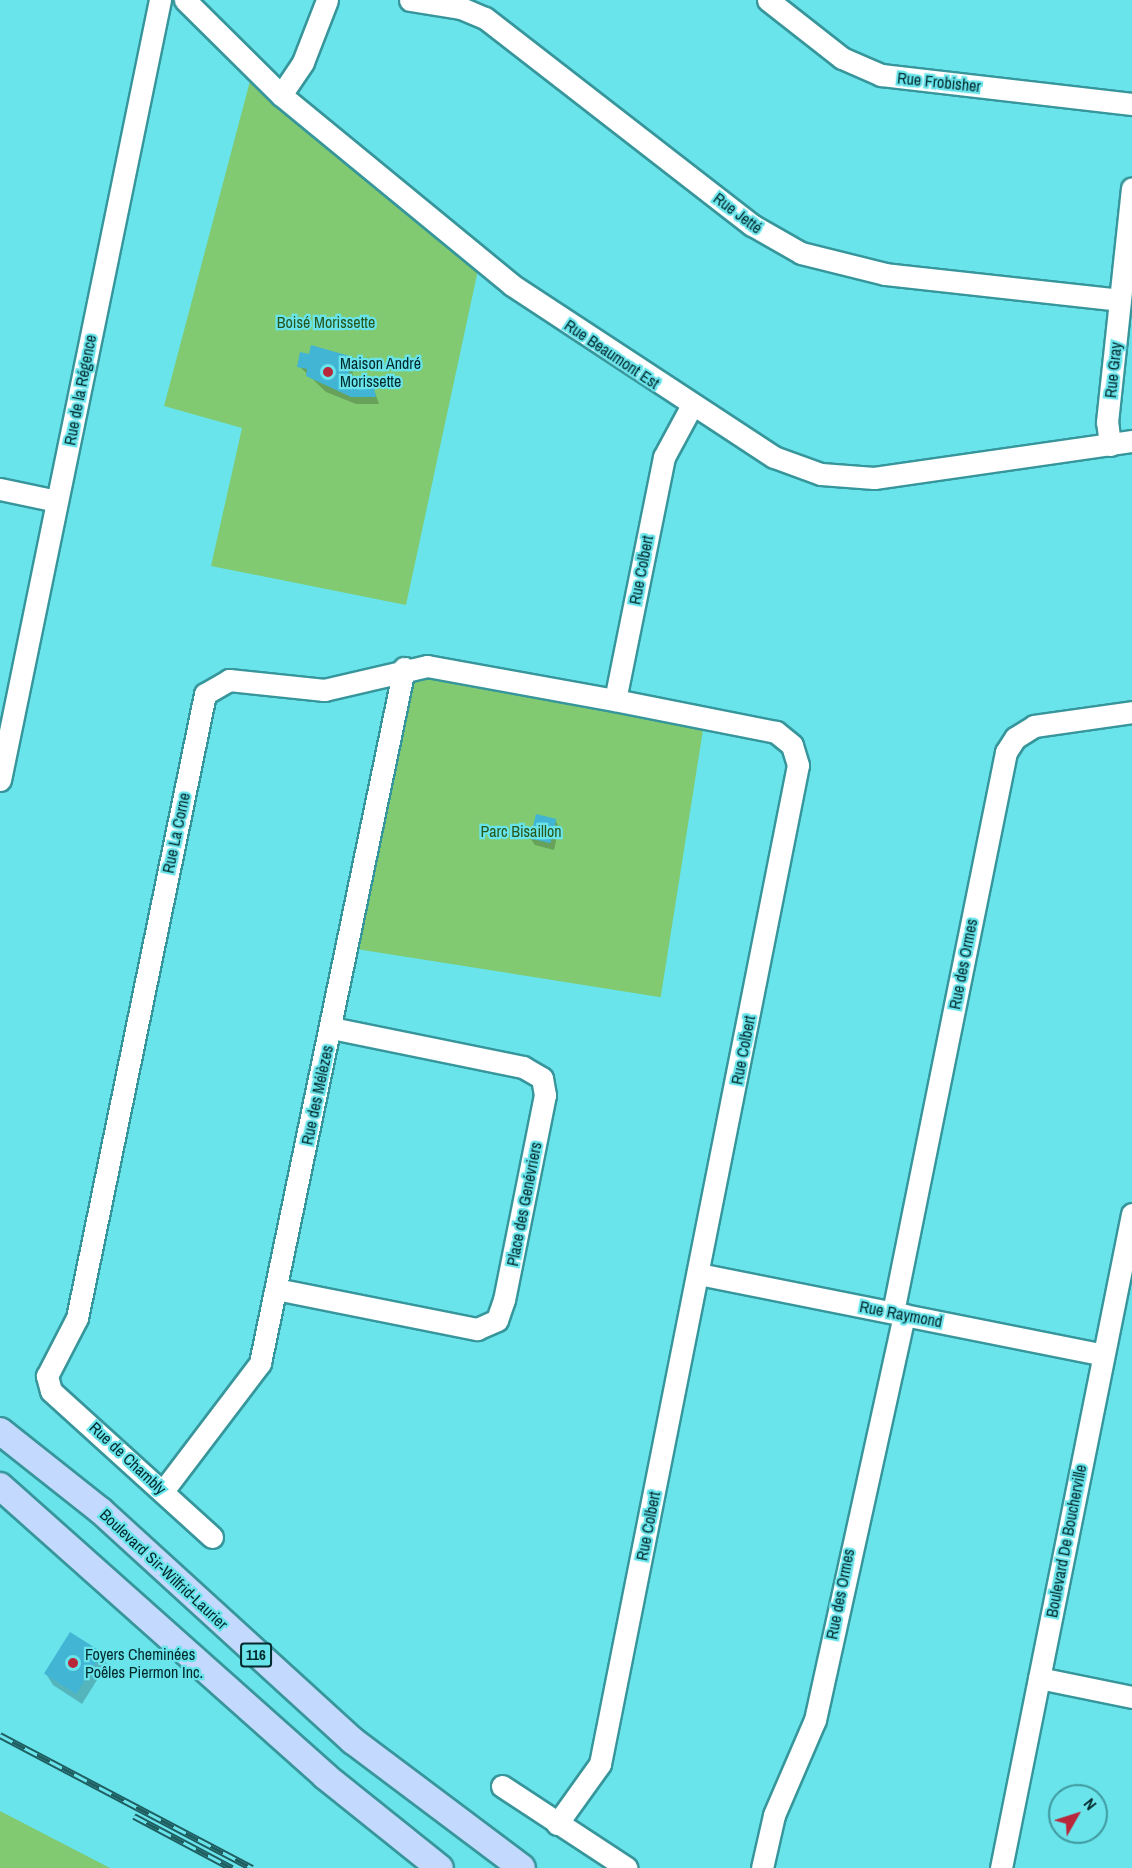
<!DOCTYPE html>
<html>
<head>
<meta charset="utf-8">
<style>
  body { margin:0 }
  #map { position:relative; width:1132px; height:1868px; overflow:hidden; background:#69e4eb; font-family:"Archivo Narrow",sans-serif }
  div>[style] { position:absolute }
  .green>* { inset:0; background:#81ca71; transform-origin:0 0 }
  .shadow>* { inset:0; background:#0003 }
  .building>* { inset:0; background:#42b4d4; transform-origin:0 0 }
  .roads { filter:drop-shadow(2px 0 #37969b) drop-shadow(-2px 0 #37969b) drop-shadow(0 2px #37969b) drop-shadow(0 -2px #37969b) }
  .minor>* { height:21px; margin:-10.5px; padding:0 10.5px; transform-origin:10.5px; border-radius:10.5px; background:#fff }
  .major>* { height:26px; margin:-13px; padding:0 13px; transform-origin:13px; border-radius:13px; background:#c3d9fd }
  .rail>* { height:7px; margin-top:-3.5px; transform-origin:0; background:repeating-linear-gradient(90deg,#69e4eb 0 14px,#1e5e61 0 28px); box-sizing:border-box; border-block:2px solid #1e5e61 }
  .dots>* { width:16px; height:16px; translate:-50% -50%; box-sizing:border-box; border:3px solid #69e4eb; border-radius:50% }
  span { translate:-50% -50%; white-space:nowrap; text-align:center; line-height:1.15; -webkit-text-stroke:4.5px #69e4eb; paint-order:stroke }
  .shield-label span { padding:2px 4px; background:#69e4eb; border:2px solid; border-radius:4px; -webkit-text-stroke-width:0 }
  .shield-label { font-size:15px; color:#00292b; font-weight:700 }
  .street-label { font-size:16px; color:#00292b }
  .park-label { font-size:16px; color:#27571b }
  .poi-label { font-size:16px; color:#00292b }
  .left { translate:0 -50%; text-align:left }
  .north { position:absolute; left:1048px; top:1784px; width:60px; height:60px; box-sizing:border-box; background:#69e4eb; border:2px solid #3f999e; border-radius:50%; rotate:51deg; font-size:16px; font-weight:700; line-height:24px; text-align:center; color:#00292b }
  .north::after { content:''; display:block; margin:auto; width:21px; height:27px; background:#b8273a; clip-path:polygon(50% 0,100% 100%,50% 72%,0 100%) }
</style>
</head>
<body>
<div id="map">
  <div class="green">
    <i style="clip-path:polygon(250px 81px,478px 270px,406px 605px,211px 566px,242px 428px,164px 406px)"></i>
    <i style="left:404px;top:668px;width:305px;height:285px;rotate:9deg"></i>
    <i style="clip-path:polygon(0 1811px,110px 1868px,0 1868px)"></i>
  </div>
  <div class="shadow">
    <i style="clip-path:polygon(352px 358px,353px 379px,372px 384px,379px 404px,356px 404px,326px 392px,299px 366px)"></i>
    <i style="clip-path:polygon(555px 820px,559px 827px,554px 850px,535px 845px,530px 838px)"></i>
    <i style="clip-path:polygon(100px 1653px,107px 1664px,82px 1704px,53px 1685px,46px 1674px)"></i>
  </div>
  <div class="building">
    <i style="clip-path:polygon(311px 345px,353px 357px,348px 376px,373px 383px,376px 397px,351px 397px,306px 376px,307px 369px,297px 367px,300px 352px,309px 354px)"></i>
    <i style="left:536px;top:814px;width:21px;height:25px;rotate:14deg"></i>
    <i style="left:70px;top:1632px;width:38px;height:49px;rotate:32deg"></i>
  </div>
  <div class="roads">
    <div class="minor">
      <i style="left:185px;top:0;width:135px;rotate:44.7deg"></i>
      <i style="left:281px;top:95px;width:299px;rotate:39.4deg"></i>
      <i style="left:512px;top:285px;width:313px;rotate:33.3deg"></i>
      <i style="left:774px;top:457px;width:50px;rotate:19.9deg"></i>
      <i style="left:821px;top:474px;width:53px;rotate:4.3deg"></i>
      <i style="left:874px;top:478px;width:261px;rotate:-8.2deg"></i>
      <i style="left:410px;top:0;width:52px;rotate:8.9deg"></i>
      <i style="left:461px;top:8px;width:26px;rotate:23deg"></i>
      <i style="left:485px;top:18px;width:338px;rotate:37.8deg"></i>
      <i style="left:752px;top:225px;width:56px;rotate:29.7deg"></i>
      <i style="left:801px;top:253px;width:87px;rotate:14deg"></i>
      <i style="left:885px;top:274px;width:236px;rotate:6.3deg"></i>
      <i style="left:768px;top:0;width:94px;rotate:38.1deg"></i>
      <i style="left:842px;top:58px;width:43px;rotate:23.6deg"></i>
      <i style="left:881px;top:75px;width:253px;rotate:6.6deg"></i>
      <i style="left:281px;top:95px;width:40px;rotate:-56deg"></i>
      <i style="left:303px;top:62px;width:66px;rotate:-68.8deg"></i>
      <i style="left:1110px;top:445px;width:23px;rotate:-97deg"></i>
      <i style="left:1107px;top:422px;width:235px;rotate:-83.9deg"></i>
      <i style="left:0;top:489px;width:58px;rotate:11.9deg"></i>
      <i style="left:0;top:780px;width:796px;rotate:-78.41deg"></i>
      <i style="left:699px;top:1274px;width:412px;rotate:11.3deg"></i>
      <i style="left:276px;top:1289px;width:205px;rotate:11.3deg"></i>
      <i style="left:477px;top:1329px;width:22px;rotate:-24deg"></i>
      <i style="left:497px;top:1320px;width:21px;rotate:-71deg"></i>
      <i style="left:504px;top:1300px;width:209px;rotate:-78.7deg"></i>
      <i style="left:545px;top:1095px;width:17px;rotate:-100deg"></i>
      <i style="left:542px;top:1078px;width:22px;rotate:-150deg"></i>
      <i style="left:523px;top:1067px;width:196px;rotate:-168.5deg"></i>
      <i style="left:893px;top:1312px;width:571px;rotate:-78.59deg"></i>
      <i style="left:1006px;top:752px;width:17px;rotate:-57deg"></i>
      <i style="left:1015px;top:738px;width:22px;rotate:-32deg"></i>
      <i style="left:1034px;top:726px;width:99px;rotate:-8.1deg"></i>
      <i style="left:163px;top:1491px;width:161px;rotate:-52.8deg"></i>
      <i style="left:260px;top:1363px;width:710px;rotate:-78.29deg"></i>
      <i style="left:212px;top:1537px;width:217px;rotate:-137.8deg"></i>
      <i style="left:51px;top:1391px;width:16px;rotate:-105deg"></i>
      <i style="left:47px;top:1376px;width:65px;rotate:-62.7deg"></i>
      <i style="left:77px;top:1318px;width:637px;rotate:-78.41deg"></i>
      <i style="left:205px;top:694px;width:28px;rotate:-30deg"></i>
      <i style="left:229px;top:680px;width:96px;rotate:6deg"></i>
      <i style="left:324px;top:690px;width:106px;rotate:-13.1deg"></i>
      <i style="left:427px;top:666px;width:191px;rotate:10.3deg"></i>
      <i style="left:1039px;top:1678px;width:95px;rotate:11.5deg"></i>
      <i style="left:502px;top:1786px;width:149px;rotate:33.3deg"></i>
      <i style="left:557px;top:1824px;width:74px;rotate:-54.4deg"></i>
      <i style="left:600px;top:1764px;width:1018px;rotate:-78.79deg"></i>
      <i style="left:798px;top:765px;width:21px;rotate:-107deg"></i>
      <i style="left:792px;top:745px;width:21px;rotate:-141deg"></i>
      <i style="left:776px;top:732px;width:164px;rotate:-168.8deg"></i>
      <i style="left:615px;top:700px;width:248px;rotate:-78.6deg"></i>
      <i style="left:664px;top:457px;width:57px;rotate:-61.6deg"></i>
      <i style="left:762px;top:1868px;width:54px;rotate:-77.2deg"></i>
      <i style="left:774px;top:1815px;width:103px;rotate:-66.7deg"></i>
      <i style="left:815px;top:1720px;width:415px;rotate:-77.6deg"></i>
      <i style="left:1001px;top:1868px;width:667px;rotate:-78.67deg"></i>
    </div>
    <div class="major">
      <i style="left:0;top:1431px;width:129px;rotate:38.4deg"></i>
      <i style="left:101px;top:1511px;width:341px;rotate:42.4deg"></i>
      <i style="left:353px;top:1741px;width:211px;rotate:36.9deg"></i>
      <i style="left:0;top:1486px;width:436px;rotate:41.7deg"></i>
      <i style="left:325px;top:1776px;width:147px;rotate:38.7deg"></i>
    </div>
  </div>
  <div class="rail">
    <i style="left:0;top:1735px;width:285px;rotate:27.8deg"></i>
    <i style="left:134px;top:1816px;width:111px;rotate:28deg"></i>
  </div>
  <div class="dots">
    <i style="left:328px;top:372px;background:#b8273a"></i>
    <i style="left:73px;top:1663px;background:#b8273a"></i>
  </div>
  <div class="shield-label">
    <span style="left:256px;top:1655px">116</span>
  </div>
  <div class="street-label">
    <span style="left:939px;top:82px;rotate:6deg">Rue Frobisher</span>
    <span style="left:738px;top:213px;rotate:37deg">Rue Jetté</span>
    <span style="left:612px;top:354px;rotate:34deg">Rue Beaumont Est</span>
    <span style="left:1113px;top:370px;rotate:-84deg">Rue Gray</span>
    <span style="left:80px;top:390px;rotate:-79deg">Rue de la Régence</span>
    <span style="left:641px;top:570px;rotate:-79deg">Rue Colbert</span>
    <span style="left:176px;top:833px;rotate:-78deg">Rue La Corne</span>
    <span style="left:963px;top:964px;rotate:-79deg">Rue des Ormes</span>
    <span style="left:743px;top:1050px;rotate:-79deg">Rue Colbert</span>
    <span style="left:317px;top:1095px;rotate:-78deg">Rue des Mélèzes</span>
    <span style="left:524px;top:1204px;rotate:-79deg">Place des Genévriers</span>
    <span style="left:901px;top:1314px;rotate:11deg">Rue Raymond</span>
    <span style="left:128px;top:1458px;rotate:43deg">Rue de Chambly</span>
    <span style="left:648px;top:1526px;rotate:-79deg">Rue Colbert</span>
    <span style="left:1066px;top:1541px;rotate:-79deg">Boulevard De Boucherville</span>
    <span style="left:164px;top:1569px;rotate:43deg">Boulevard Sir-Wilfrid-Laurier</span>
    <span style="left:840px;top:1594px;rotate:-79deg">Rue des Ormes</span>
  </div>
  <div class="park-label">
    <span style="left:326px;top:322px">Boisé Morissette</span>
    <span style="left:521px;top:831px">Parc Bisaillon</span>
  </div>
  <div class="poi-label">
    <span class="left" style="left:340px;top:372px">Maison André<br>Morissette</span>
    <span class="left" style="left:85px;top:1663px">Foyers Cheminées<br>Poêles Piermon Inc.</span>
  </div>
  <div class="north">N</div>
</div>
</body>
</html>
